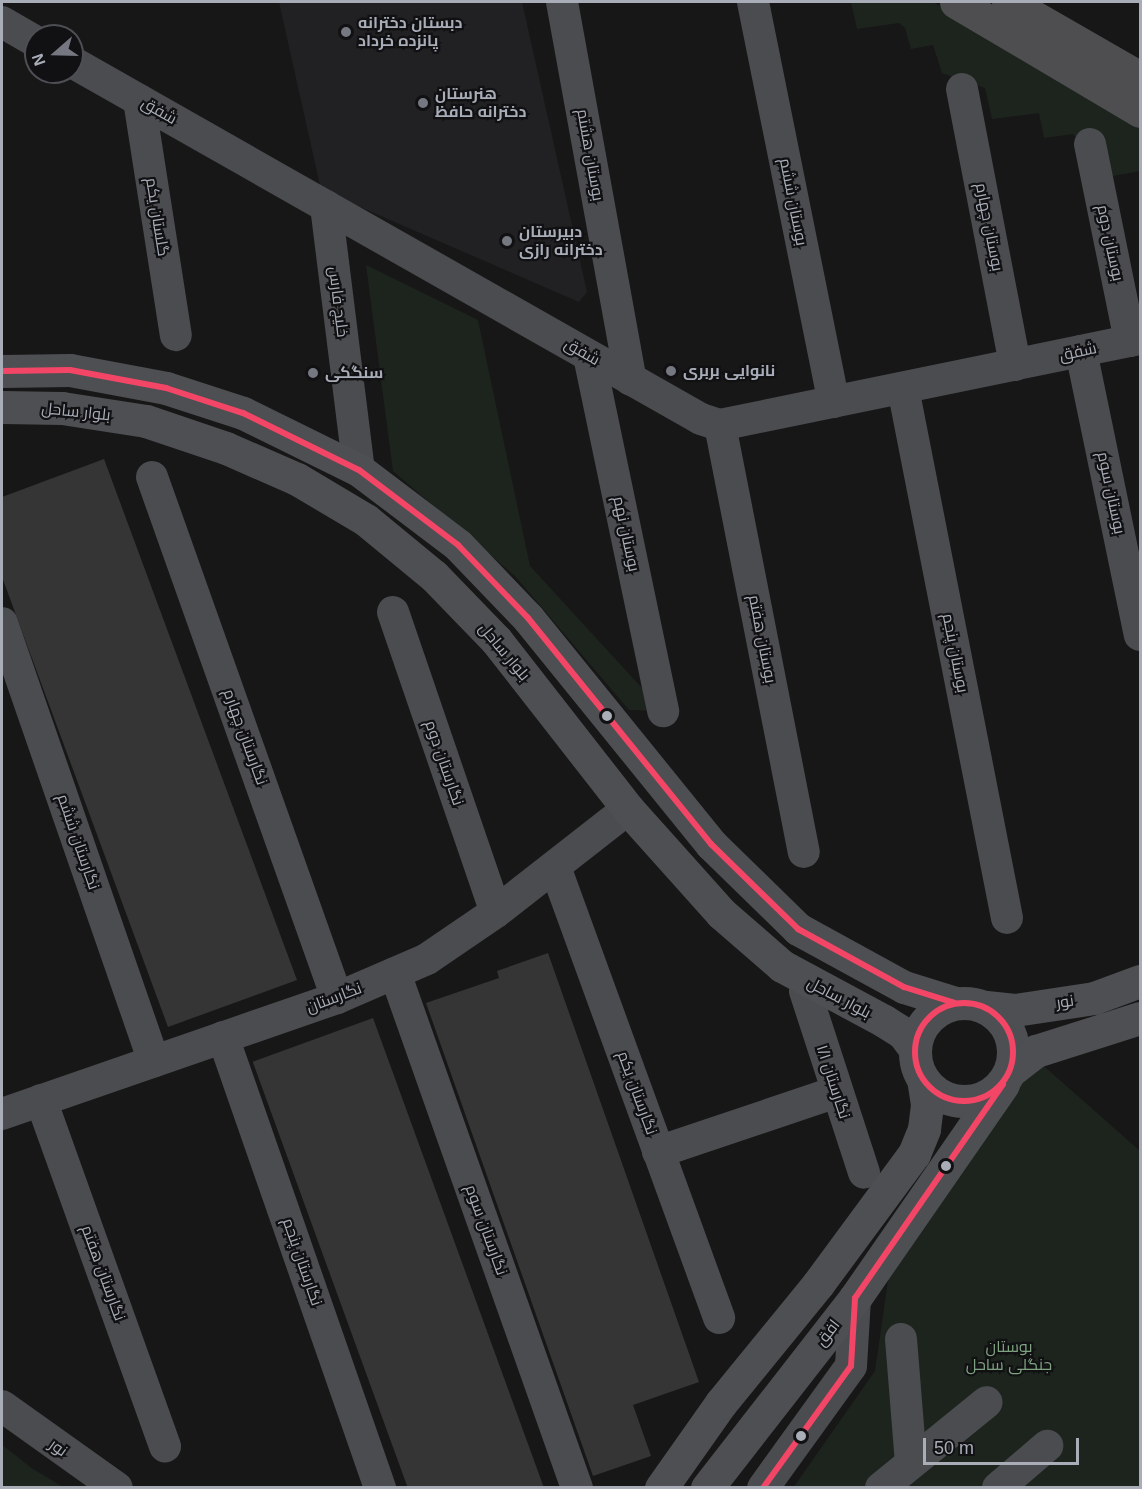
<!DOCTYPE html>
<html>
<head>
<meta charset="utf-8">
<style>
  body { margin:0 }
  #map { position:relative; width:1142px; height:1489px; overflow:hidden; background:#171717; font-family:Helvetica,Cairo,sans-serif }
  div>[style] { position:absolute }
  .built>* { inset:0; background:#212123 }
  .green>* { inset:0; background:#1d241e }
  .building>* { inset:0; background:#353536; transform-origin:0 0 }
  .minor>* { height:32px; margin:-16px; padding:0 16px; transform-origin:16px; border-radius:16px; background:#4b4c50 }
  .major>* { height:33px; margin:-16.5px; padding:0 16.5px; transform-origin:16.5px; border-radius:16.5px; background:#4d4f52 }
  .major>.ring { margin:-16.5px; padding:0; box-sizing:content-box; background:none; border:33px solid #4d4f52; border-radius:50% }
  .highway>* { height:33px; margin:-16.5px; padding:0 16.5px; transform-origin:16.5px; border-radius:16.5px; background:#4e4e51 }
  .bus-1>* { height:6px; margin:-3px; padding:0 3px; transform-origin:3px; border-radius:3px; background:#f34667 }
  .bus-1>.ring { margin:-3px; padding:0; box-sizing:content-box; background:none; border:6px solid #f34667; border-radius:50% }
  .dots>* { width:16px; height:16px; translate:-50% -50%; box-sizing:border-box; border:3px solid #111113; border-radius:50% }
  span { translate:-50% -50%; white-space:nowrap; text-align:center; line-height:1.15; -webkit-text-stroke:4.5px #111113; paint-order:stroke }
  .poi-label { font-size:16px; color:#a8adb8; font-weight:700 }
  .left { translate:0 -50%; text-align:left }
  .street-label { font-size:16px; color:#a8adb8 }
  .park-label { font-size:16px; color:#7fa381 }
  .frame { position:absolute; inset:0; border:3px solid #a8adb8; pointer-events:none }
  .north { position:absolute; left:24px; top:24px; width:60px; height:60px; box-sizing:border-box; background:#111113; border:2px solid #4d4f55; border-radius:50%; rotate:250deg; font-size:16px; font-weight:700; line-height:24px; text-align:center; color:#a8adb8 }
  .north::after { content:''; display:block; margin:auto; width:21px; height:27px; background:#757880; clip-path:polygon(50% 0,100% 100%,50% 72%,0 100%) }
  .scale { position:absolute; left:923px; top:1438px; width:156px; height:27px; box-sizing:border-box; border:3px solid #a8adb8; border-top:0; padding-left:8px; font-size:18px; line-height:21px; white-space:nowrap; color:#a8adb8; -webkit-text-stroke:4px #111113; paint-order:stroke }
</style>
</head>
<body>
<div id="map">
  <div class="built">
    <i style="clip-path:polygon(279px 2px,522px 2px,587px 292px,579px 302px,321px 190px)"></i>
  </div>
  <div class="green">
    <i style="clip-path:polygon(851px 2px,933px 2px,1140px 122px,1140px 171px,1113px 176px,1073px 134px,1044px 138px,1039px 113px,992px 119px,985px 88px,942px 73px,933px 45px,911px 49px,905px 28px,899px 23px,857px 29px)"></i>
    <i style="clip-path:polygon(366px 265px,478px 320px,530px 566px,663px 711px,629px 710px,515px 576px,393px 471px)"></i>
    <i style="clip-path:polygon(1037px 1060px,1140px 1151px,1140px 1487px,793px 1488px,875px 1371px,892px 1253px)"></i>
    <i style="clip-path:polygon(2px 1445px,33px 1469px,63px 1487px,2px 1487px)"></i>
  </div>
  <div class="building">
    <i style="clip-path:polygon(104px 459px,297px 980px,168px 1027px,2px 577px,2px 497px)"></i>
    <i style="clip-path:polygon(548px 953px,699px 1382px,633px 1405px,651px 1456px,593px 1476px,426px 1003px,499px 978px,497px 971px)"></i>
    <i style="left:373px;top:1018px;width:499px;height:128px;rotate:70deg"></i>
  </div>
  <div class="minor">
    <i style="left:562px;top:2px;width:384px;rotate:79.7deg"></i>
    <i style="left:753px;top:2px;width:408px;rotate:78.6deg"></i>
    <i style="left:2px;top:22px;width:39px;rotate:30deg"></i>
    <i style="left:72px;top:62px;width:723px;rotate:29.58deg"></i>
    <i style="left:701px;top:419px;width:20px;rotate:18deg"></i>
    <i style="left:720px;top:425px;width:429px;rotate:-11.6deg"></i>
    <i style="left:962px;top:89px;width:281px;rotate:79.1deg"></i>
    <i style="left:139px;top:100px;width:238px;rotate:81.1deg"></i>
    <i style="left:1090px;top:144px;width:201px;rotate:78.5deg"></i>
    <i style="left:326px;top:206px;width:266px;rotate:82.9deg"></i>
    <i style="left:1081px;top:351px;width:290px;rotate:78.3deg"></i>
    <i style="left:589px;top:356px;width:363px;rotate:78.2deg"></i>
    <i style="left:903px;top:388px;width:540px;rotate:78.9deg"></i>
    <i style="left:720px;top:425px;width:435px;rotate:78.9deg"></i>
    <i style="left:152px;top:477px;width:553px;rotate:70.45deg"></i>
    <i style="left:393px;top:612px;width:317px;rotate:71.1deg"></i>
    <i style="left:2px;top:623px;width:464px;rotate:70.9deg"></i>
    <i style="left:555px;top:867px;width:480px;rotate:70deg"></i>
    <i style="left:395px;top:973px;width:546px;rotate:70.54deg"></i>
    <i style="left:805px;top:991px;width:191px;rotate:72deg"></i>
    <i style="left:223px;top:1037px;width:478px;rotate:70.8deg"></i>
    <i style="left:41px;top:1100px;width:368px;rotate:70.3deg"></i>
    <i style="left:2px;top:1114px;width:355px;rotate:-19.1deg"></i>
    <i style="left:337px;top:998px;width:98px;rotate:-23.4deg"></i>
    <i style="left:427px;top:959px;width:83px;rotate:-34.3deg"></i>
    <i style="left:496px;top:912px;width:167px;rotate:-38deg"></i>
    <i style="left:658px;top:1152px;width:188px;rotate:-18.6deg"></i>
    <i style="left:901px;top:1339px;width:124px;rotate:85.4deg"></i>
    <i style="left:2px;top:1406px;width:141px;rotate:35.5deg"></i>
    <i style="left:763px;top:1488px;width:150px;rotate:-54.2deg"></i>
    <i style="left:851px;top:1366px;width:68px;rotate:-86.6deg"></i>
    <i style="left:881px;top:1488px;width:136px;rotate:-39.1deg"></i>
    <i style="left:998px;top:1488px;width:65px;rotate:-40.6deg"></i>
  </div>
  <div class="major">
    <i style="left:2px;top:371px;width:68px;rotate:-0.8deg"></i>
    <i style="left:70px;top:370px;width:98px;rotate:10.6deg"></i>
    <i style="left:166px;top:388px;width:81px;rotate:18deg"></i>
    <i style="left:243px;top:413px;width:129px;rotate:26.2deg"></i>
    <i style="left:359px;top:470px;width:124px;rotate:37.1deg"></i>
    <i style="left:458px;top:545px;width:101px;rotate:46.2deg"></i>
    <i style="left:528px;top:618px;width:291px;rotate:51deg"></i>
    <i style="left:711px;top:844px;width:122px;rotate:44.3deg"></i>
    <i style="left:798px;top:929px;width:121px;rotate:28.7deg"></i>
    <i style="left:904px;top:987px;width:53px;rotate:17.4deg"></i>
    <i style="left:2px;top:407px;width:60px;rotate:1deg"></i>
    <i style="left:62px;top:408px;width:85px;rotate:8.8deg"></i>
    <i style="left:146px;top:421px;width:84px;rotate:18.6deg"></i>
    <i style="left:226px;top:448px;width:77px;rotate:23.6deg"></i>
    <i style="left:297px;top:479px;width:80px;rotate:30.7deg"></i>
    <i style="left:366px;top:520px;width:88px;rotate:39.5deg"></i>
    <i style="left:434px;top:576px;width:89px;rotate:45.9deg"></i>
    <i style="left:496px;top:640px;width:214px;rotate:52deg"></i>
    <i style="left:628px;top:809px;width:140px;rotate:48.2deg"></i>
    <i style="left:721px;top:913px;width:81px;rotate:41deg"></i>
    <i style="left:782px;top:966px;width:116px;rotate:28.3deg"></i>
    <i style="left:884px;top:1021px;width:22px;rotate:32deg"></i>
    <i style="left:903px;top:1033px;width:20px;rotate:53deg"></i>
    <i class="ring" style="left:915px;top:1003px;width:65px;height:65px"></i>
    <i style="left:986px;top:1007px;width:29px;rotate:6deg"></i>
    <i style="left:1015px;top:1010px;width:80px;rotate:-8.6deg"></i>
    <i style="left:1094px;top:998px;width:49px;rotate:-20.3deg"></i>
    <i style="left:1010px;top:1071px;width:33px;rotate:-38deg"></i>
    <i style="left:1036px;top:1051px;width:109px;rotate:-17.6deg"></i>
    <i style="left:661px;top:1488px;width:104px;rotate:-54.8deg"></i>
    <i style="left:721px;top:1403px;width:154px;rotate:-50.8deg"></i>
    <i style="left:818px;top:1284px;width:162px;rotate:-53.6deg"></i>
    <i style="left:914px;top:1154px;width:27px;rotate:-68deg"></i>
    <i style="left:924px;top:1129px;width:25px;rotate:-83deg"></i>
    <i style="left:927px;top:1104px;width:24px;rotate:-99deg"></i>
    <i style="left:707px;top:1488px;width:241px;rotate:-52.1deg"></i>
    <i style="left:855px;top:1298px;width:260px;rotate:-55.3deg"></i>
  </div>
  <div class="highway">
    <i style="left:956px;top:2px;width:214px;rotate:30.6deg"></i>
    <i style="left:1008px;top:2px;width:152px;rotate:29.9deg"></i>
  </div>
  <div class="bus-1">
    <i style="left:2px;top:371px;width:68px;rotate:-0.8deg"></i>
    <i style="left:70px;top:370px;width:98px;rotate:10.6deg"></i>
    <i style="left:166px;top:388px;width:81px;rotate:18deg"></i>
    <i style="left:243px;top:413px;width:129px;rotate:26.2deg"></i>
    <i style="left:359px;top:470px;width:124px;rotate:37.1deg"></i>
    <i style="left:458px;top:545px;width:101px;rotate:46.2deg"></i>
    <i style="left:528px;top:618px;width:291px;rotate:51deg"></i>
    <i style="left:711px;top:844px;width:122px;rotate:44.3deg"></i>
    <i style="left:798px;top:929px;width:121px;rotate:28.7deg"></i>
    <i style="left:904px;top:987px;width:53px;rotate:17.4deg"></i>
    <i class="ring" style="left:915px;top:1003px;width:92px;height:92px"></i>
    <i style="left:763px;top:1488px;width:150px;rotate:-54.2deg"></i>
    <i style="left:851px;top:1366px;width:68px;rotate:-86.6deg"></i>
    <i style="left:855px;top:1298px;width:260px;rotate:-55.3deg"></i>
  </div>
  <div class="dots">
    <i style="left:346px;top:32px;background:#757880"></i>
    <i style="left:423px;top:103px;background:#757880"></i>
    <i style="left:507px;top:241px;background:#757880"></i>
    <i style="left:671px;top:371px;background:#757880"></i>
    <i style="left:313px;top:373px;background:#757880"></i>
    <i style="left:607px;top:716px;background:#a8adb8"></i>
    <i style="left:946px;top:1166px;background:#a8adb8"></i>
    <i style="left:801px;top:1436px;background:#a8adb8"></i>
  </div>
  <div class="poi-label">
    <span class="left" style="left:358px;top:32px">دبستان دخترانه<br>پانزده خرداد</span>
    <span class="left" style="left:435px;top:103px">هنرستان<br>دخترانه حافظ</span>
    <span class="left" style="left:519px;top:241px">دبیرستان<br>دخترانه رازی</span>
    <span class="left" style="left:683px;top:371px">نانوایی بربری</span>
    <span class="left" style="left:325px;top:373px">سنگکی</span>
  </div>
  <div class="street-label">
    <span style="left:159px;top:111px;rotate:30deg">شفق</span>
    <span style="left:590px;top:155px;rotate:80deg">بوستان هشتم</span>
    <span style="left:793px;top:202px;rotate:79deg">بوستان ششم</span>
    <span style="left:157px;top:217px;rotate:81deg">گلستان یکم</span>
    <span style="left:989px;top:227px;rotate:79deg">بوستان چهارم</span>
    <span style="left:1110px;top:243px;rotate:78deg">بوستان دوم</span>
    <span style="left:338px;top:302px;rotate:83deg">خلیج فارس</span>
    <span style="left:582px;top:352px;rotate:30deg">شفق</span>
    <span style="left:1078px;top:352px;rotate:-12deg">شفق</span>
    <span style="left:76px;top:412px;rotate:6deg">بلوار ساحل</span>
    <span style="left:1111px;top:493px;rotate:78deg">بوستان سوم</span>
    <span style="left:626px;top:534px;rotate:78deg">بوستان نهم</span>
    <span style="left:762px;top:639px;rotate:79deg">بوستان هفتم</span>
    <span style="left:504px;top:652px;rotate:50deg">بلوار ساحل</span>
    <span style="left:955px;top:653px;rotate:79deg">بوستان پنجم</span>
    <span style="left:245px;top:737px;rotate:70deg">نگارستان چهارم</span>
    <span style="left:444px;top:763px;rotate:71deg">نگارستان دوم</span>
    <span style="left:78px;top:842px;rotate:71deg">نگارستان ششم</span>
    <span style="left:334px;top:998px;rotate:-21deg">نگارستان</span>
    <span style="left:839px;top:998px;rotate:28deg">بلوار ساحل</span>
    <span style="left:1065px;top:1002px;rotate:-8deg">نور</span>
    <span style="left:833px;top:1082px;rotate:72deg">نگارستان ۱/۱</span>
    <span style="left:637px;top:1093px;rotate:70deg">نگارستان یکم</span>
    <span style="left:486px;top:1230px;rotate:70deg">نگارستان سوم</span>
    <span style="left:302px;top:1262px;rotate:71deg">نگارستان پنجم</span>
    <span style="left:103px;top:1273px;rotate:70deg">نگارستان هفتم</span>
    <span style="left:828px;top:1333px;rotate:-52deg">افق</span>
    <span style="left:58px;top:1448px;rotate:36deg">نور</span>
  </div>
  <div class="park-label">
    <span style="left:1009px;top:1356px">بوستان<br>جنگلی ساحل</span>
  </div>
  <div class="frame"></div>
  <div class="north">N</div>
  <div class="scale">50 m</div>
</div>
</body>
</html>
